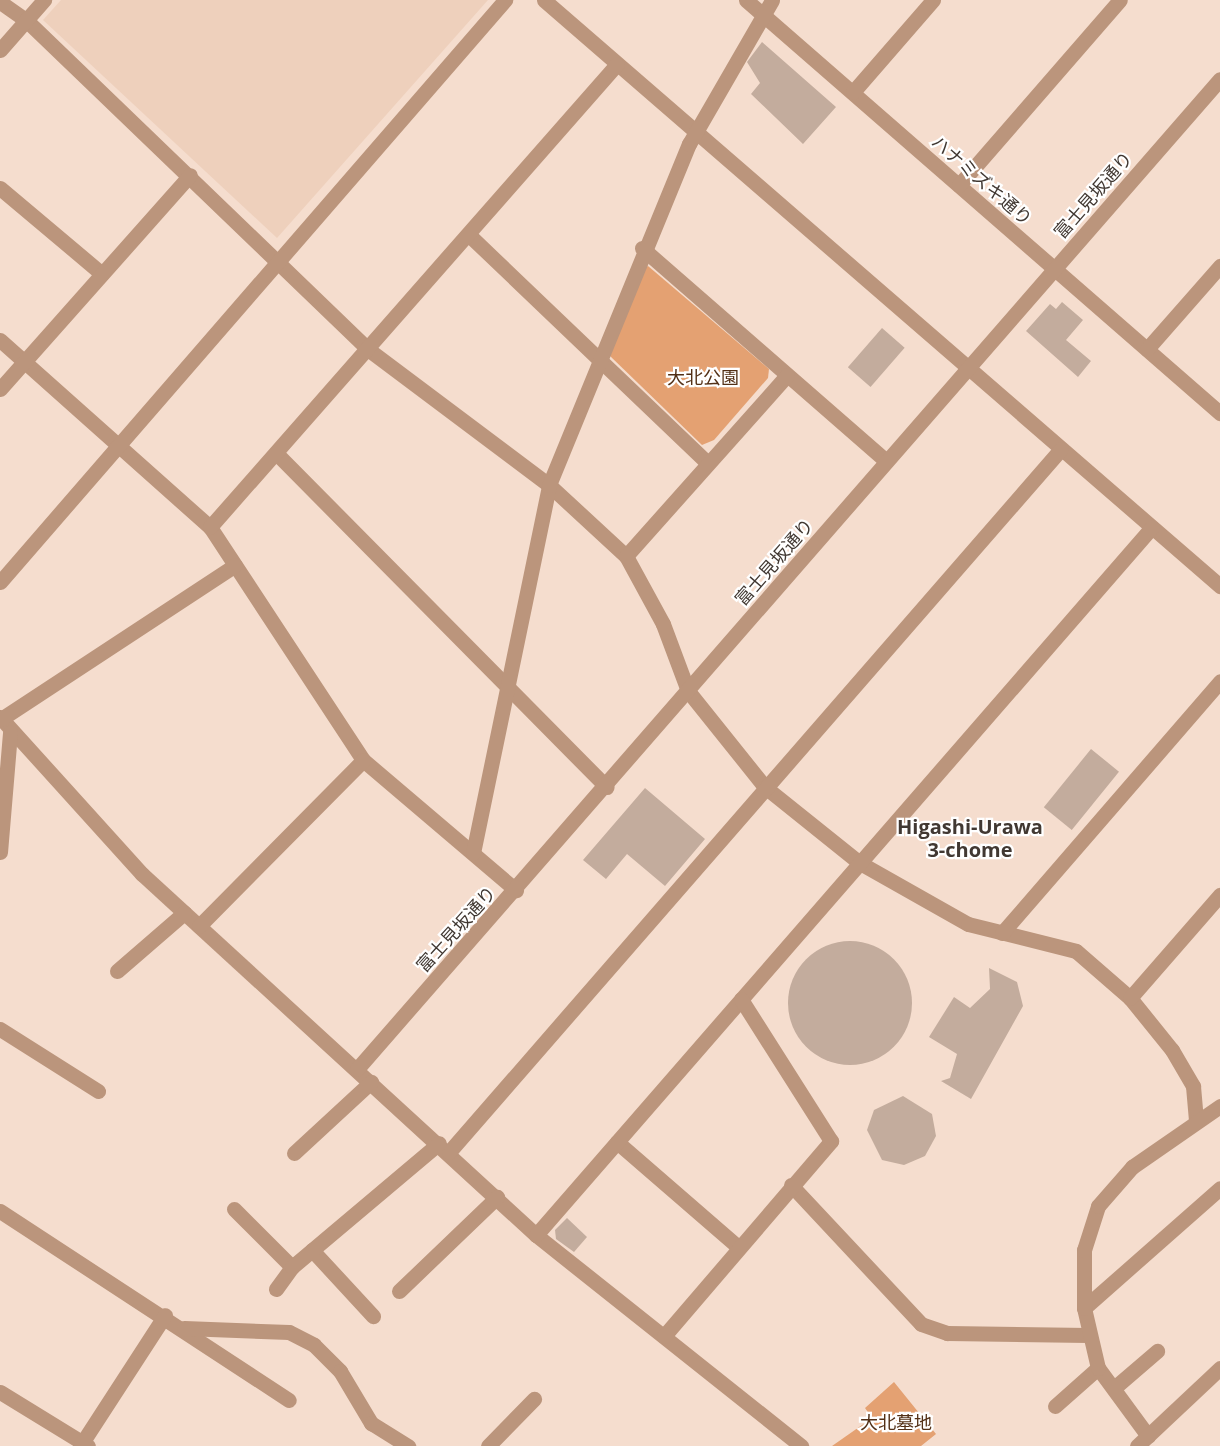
<!DOCTYPE html>
<html>
<head>
<meta charset="utf-8">
<style>
  body { margin:0 }
  #map { position:relative; width:1220px; height:1446px; overflow:hidden; background:#f5ddce; font-family:"Open Sans","Noto Sans JP",sans-serif }
  div>[style] { position:absolute }
  .built>* { inset:0; background:#eed0bc }
  .green>* { inset:0; background:#e4a172 }
  .building>* { inset:0; background:#c3ac9d; transform-origin:0 0 }
  .round { border-radius:50% }
  .minor>* { height:15px; margin:-7.5px; padding:0 7.5px; transform-origin:7.5px; border-radius:7.5px; background:#bb957c }
  span { translate:-50% -50%; white-space:nowrap; text-align:center; line-height:1.15; -webkit-text-stroke:4.5px #fff; paint-order:stroke }
  .street-label { font-size:18px; color:#413832 }
  .park-label { font-size:18px; color:#533016 }
  .neighbourhood-label { font-size:20px; color:#413832; font-weight:700 }
</style>
</head>
<body>
<div id="map">
  <div class="built">
    <i style="clip-path:polygon(61px 0,488px 0,277px 238px,43px 20px)"></i>
  </div>
  <div class="green">
    <i style="clip-path:polygon(648px 266px,769px 369px,768px 378px,714px 440px,702px 445px,610px 356px,641px 270px)"></i>
    <i style="clip-path:polygon(894px 1382px,936px 1434px,921px 1446px,832px 1446px,872px 1418px,865px 1408px)"></i>
  </div>
  <div class="building">
    <i style="clip-path:polygon(762px 42px,836px 107px,803px 144px,751px 94px,760px 83px,747px 62px)"></i>
    <i style="clip-path:polygon(1062px 302px,1083px 320px,1066px 340px,1091px 361px,1078px 377px,1026px 331px,1050px 304px,1056px 309px)"></i>
    <i style="left:882px;top:328px;width:30px;height:52px;rotate:41deg"></i>
    <i style="left:1091px;top:749px;width:36px;height:75px;rotate:39deg"></i>
    <i style="clip-path:polygon(645px 788px,705px 839px,665px 886px,627px 854px,606px 879px,583px 860px)"></i>
    <i class="round" style="left:788px;top:941px;width:124px;height:124px"></i>
    <i style="clip-path:polygon(989px 968px,1017px 982px,1023px 1006px,971px 1099px,941px 1081px,950px 1078px,957px 1054px,929px 1037px,954px 997px,970px 1008px,990px 989px)"></i>
    <i style="clip-path:polygon(903px 1096px,932px 1114px,936px 1136px,925px 1156px,904px 1165px,882px 1160px,867px 1130px,874px 1110px)"></i>
    <i style="clip-path:polygon(567px 1218px,587px 1237px,574px 1252px,556px 1239px,555px 1230px)"></i>
  </div>
  <div class="minor">
    <i style="left:544px;top:0;width:895px;rotate:40.92deg"></i>
    <i style="left:746px;top:0;width:629px;rotate:41.07deg"></i>
    <i style="left:0;top:2px;width:32px;rotate:35deg"></i>
    <i style="left:26px;top:20px;width:476px;rotate:43.9deg"></i>
    <i style="left:369px;top:350px;width:225px;rotate:36.9deg"></i>
    <i style="left:549px;top:485px;width:105px;rotate:42.7deg"></i>
    <i style="left:626px;top:556px;width:77px;rotate:61.4deg"></i>
    <i style="left:663px;top:624px;width:72px;rotate:69.5deg"></i>
    <i style="left:688px;top:691px;width:123px;rotate:51.3deg"></i>
    <i style="left:765px;top:787px;width:122px;rotate:38.7deg"></i>
    <i style="left:860px;top:863px;width:124px;rotate:29.5deg"></i>
    <i style="left:968px;top:924px;width:111px;rotate:14deg"></i>
    <i style="left:1076px;top:951px;width:72px;rotate:41deg"></i>
    <i style="left:1130px;top:998px;width:67px;rotate:51.1deg"></i>
    <i style="left:1172px;top:1050px;width:42px;rotate:59.7deg"></i>
    <i style="left:1193px;top:1086px;width:34px;rotate:85deg"></i>
    <i style="left:0;top:50px;width:67px;rotate:-48.7deg"></i>
    <i style="left:853px;top:92px;width:122px;rotate:-49deg"></i>
    <i style="left:959px;top:185px;width:245px;rotate:-49deg"></i>
    <i style="left:0;top:188px;width:133px;rotate:40.1deg"></i>
    <i style="left:469px;top:235px;width:330px;rotate:43.7deg"></i>
    <i style="left:642px;top:248px;width:324px;rotate:41.1deg"></i>
    <i style="left:0;top:340px;width:281px;rotate:41.7deg"></i>
    <i style="left:210px;top:527px;width:279px;rotate:56.7deg"></i>
    <i style="left:363px;top:760px;width:201px;rotate:40.4deg"></i>
    <i style="left:1147px;top:349px;width:111px;rotate:-48.7deg"></i>
    <i style="left:0;top:389px;width:286px;rotate:-48.4deg"></i>
    <i style="left:276px;top:453px;width:470px;rotate:45.3deg"></i>
    <i style="left:210px;top:527px;width:616px;rotate:-48.68deg"></i>
    <i style="left:626px;top:556px;width:242px;rotate:-48.3deg"></i>
    <i style="left:0;top:582px;width:771px;rotate:-49.05deg"></i>
    <i style="left:0;top:717px;width:212px;rotate:47.9deg"></i>
    <i style="left:142px;top:874px;width:534px;rotate:42.5deg"></i>
    <i style="left:536px;top:1235px;width:339px;rotate:38.5deg"></i>
    <i style="left:1px;top:719px;width:280px;rotate:-33.3deg"></i>
    <i style="left:0;top:852px;width:120px;rotate:-85.2deg"></i>
    <i style="left:473px;top:853px;width:376px;rotate:-78.3deg"></i>
    <i style="left:549px;top:485px;width:369px;rotate:-67.7deg"></i>
    <i style="left:689px;top:144px;width:166px;rotate:-60deg"></i>
    <i style="left:199px;top:926px;width:233px;rotate:-45.3deg"></i>
    <i style="left:1002px;top:933px;width:333px;rotate:-49.1deg"></i>
    <i style="left:117px;top:971px;width:89px;rotate:-40.9deg"></i>
    <i style="left:1130px;top:998px;width:137px;rotate:-48.9deg"></i>
    <i style="left:0;top:1029px;width:116px;rotate:32.3deg"></i>
    <i style="left:357px;top:1069px;width:1313px;rotate:-48.92deg"></i>
    <i style="left:617px;top:1142px;width:159px;rotate:40.9deg"></i>
    <i style="left:449px;top:1152px;width:932px;rotate:-48.96deg"></i>
    <i style="left:294px;top:1153px;width:105px;rotate:-42.7deg"></i>
    <i style="left:791px;top:1185px;width:190px;rotate:46.9deg"></i>
    <i style="left:921px;top:1324px;width:28px;rotate:19deg"></i>
    <i style="left:947px;top:1333px;width:141px;rotate:0.8deg"></i>
    <i style="left:234px;top:1209px;width:82px;rotate:45deg"></i>
    <i style="left:0;top:1211px;width:345px;rotate:33.2deg"></i>
    <i style="left:536px;top:1235px;width:938px;rotate:-48.97deg"></i>
    <i style="left:312px;top:1250px;width:90px;rotate:47.3deg"></i>
    <i style="left:276px;top:1289px;width:27px;rotate:-54deg"></i>
    <i style="left:292px;top:1267px;width:192px;rotate:-40.1deg"></i>
    <i style="left:399px;top:1291px;width:136px;rotate:-43.8deg"></i>
    <i style="left:1084px;top:1308px;width:181px;rotate:-41.4deg"></i>
    <i style="left:184px;top:1328px;width:105px;rotate:2.2deg"></i>
    <i style="left:289px;top:1332px;width:28px;rotate:27deg"></i>
    <i style="left:314px;top:1345px;width:37px;rotate:45deg"></i>
    <i style="left:340px;top:1371px;width:61px;rotate:59.2deg"></i>
    <i style="left:371px;top:1423px;width:44px;rotate:31.9deg"></i>
    <i style="left:664px;top:1336px;width:257px;rotate:-49.4deg"></i>
    <i style="left:831px;top:1141px;width:168px;rotate:-122.4deg"></i>
    <i style="left:1114px;top:1388px;width:57px;rotate:-40.7deg"></i>
    <i style="left:0;top:1392px;width:103px;rotate:31.5deg"></i>
    <i style="left:1055px;top:1406px;width:57px;rotate:-41.5deg"></i>
    <i style="left:1148px;top:1436px;width:84px;rotate:-126.3deg"></i>
    <i style="left:1098px;top:1368px;width:62px;rotate:-103.1deg"></i>
    <i style="left:1084px;top:1308px;width:58px;rotate:-90deg"></i>
    <i style="left:1084px;top:1250px;width:46px;rotate:-72.3deg"></i>
    <i style="left:1098px;top:1206px;width:52px;rotate:-48.9deg"></i>
    <i style="left:1132px;top:1167px;width:107px;rotate:-34.7deg"></i>
    <i style="left:80px;top:1446px;width:156px;rotate:-57deg"></i>
    <i style="left:488px;top:1446px;width:66px;rotate:-45.6deg"></i>
    <i style="left:1137px;top:1446px;width:114px;rotate:-43.2deg"></i>
  </div>
  <div class="street-label">
    <span style="left:982px;top:180px;rotate:41deg">ハナミズキ通り</span>
    <span style="left:1093px;top:195px;rotate:-49deg">富士見坂通り</span>
    <span style="left:774px;top:562px;rotate:-49deg">富士見坂通り</span>
    <span style="left:456px;top:929px;rotate:-48deg">富士見坂通り</span>
  </div>
  <div class="park-label">
    <span style="left:703px;top:377px">大北公園</span>
    <span style="left:896px;top:1422px">大北墓地</span>
  </div>
  <div class="neighbourhood-label">
    <span style="left:970px;top:838px">Higashi-Urawa<br>3-chome</span>
  </div>
</div>
</body>
</html>
